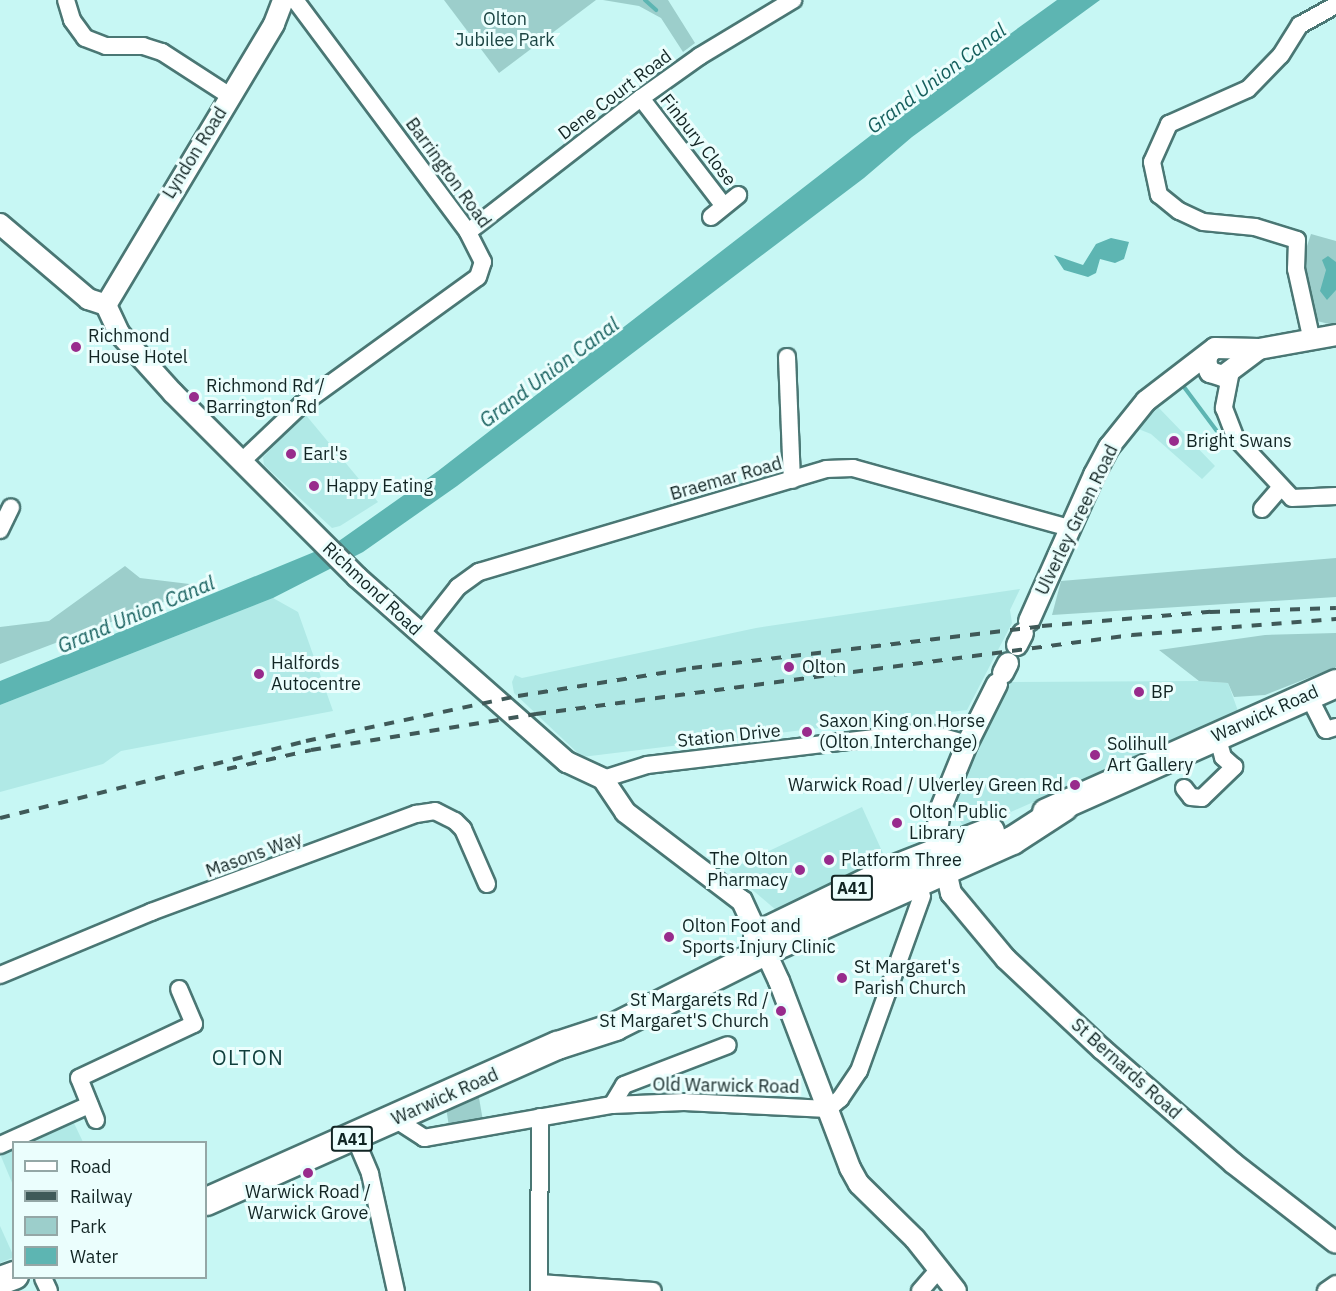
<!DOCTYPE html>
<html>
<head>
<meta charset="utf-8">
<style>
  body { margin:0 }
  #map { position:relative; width:1336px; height:1291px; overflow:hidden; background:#c7f7f4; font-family:"IBM Plex Sans",sans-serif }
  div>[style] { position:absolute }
  .built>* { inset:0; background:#b0e9e6 }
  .green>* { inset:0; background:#9ccecb }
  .water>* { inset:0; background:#5db5b2 }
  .stream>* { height:4px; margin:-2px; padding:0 2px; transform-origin:2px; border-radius:2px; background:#5db5b2 }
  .roads { filter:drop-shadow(2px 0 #4a7774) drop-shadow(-2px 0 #4a7774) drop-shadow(0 2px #4a7774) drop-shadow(0 -2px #4a7774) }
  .minor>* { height:16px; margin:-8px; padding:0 8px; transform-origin:8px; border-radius:8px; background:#fff }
  .tertiary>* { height:20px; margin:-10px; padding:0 10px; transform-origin:10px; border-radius:10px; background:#fff }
  .trunk>* { height:27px; margin:-13.5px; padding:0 13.5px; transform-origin:13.5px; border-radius:13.5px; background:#fff }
  .rail>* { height:4px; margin-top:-2px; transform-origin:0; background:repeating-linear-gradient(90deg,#3f5958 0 10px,transparent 0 20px) }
  .dots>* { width:16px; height:16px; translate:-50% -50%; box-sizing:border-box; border:3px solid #ebfefd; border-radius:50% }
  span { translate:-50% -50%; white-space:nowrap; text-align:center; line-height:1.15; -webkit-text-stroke:6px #ebfefd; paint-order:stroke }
  .shield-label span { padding:2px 4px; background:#ebfefd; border:2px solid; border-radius:4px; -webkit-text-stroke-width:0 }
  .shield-label { font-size:16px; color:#122524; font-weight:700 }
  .park-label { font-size:18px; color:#1c4543 }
  .street-label { font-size:18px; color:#122524 }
  .poi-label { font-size:18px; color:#122524 }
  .left { translate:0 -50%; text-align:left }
  .right { translate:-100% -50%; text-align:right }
  .water-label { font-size:20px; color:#155f5d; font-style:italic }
  .quarter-label { font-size:21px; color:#0f3e3c; letter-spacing:1.5px }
  .legend { position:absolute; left:12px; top:1141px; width:195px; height:138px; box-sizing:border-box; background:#ebfefd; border:2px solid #94a7a6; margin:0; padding:8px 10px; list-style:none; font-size:18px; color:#122524 }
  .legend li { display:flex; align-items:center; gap:12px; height:30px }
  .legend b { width:30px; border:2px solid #94a7a6 }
</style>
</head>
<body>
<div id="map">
  <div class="built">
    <i style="clip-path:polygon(1158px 407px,1215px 466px,1202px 479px,1151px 434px,1136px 428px)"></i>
    <i style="clip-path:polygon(305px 414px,378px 502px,340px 526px,332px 528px,264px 465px,263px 457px)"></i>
    <i style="clip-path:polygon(1020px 589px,1010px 610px,1012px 623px,967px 710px,582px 757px,514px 693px,512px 682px,515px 675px,522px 678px,756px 628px)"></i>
    <i style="clip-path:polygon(273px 598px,298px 612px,333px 711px,121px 751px,103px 764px,0 792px,0 705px)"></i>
    <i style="clip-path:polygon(1199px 681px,1228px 683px,1238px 711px,966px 832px,952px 806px,1009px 682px)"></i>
    <i style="clip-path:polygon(862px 807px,886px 860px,776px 910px,729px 870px)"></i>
    <i style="clip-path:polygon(72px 1119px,83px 1142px,23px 1142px)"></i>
    <i style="clip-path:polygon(13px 1147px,13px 1185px,0 1154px)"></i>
    <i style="clip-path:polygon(0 1226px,14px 1257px,0 1263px)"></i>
  </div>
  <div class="green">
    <i style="clip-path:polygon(444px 0,596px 0,499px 73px)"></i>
    <i style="clip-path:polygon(603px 0,668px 0,695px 43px,683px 52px,661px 18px,639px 6px)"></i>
    <i style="clip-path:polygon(1311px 234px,1336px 241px,1336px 323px,1333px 325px,1313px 320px,1303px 258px)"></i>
    <i style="clip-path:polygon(1336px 558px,1336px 597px,1052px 615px,1061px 581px)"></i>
    <i style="clip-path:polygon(125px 566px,140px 578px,206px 586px,0 664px,0 627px,49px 621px)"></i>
    <i style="clip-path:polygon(1336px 633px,1336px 667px,1265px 695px,1234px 697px,1228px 683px,1199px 681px,1159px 650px,1265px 635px)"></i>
    <i style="clip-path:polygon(478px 1092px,483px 1121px,449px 1127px,446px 1107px)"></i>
  </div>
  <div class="water">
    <i style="clip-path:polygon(1057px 0,1100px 0,912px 137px,864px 178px,457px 486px,363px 552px,273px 598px,0 705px,0 681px,336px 543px,438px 471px,888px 122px)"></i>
    <i style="clip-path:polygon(1111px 238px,1129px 242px,1124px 259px,1115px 263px,1100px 259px,1096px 273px,1088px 277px,1064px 270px,1054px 255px,1083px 265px,1096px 244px)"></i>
    <i style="clip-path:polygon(1328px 256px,1336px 262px,1336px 290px,1327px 300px,1320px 291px,1326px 270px,1322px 260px)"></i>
  </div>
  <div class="stream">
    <i style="left:645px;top:0;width:15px;rotate:42deg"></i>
    <i style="left:1181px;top:383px;width:59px;rotate:53.3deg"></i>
  </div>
  <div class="roads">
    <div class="minor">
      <i style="left:66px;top:0;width:21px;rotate:73deg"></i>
      <i style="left:72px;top:20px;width:22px;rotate:54deg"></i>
      <i style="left:85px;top:38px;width:22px;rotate:21deg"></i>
      <i style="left:106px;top:46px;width:37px"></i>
      <i style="left:143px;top:46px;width:20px;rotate:18deg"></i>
      <i style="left:162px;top:52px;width:81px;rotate:32.9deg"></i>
      <i style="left:641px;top:98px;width:136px;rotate:52.5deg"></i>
      <i style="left:711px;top:217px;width:35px;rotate:-39deg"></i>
      <i style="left:468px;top:232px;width:219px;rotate:-37.8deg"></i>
      <i style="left:641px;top:98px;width:72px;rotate:-35.4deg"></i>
      <i style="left:700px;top:56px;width:109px;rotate:-31.1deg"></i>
      <i style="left:1312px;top:341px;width:74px;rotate:-102.5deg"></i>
      <i style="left:1296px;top:269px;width:29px;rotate:-88deg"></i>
      <i style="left:1297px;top:240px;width:44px;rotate:-162.8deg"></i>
      <i style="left:1255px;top:227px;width:52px;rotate:-174.5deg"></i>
      <i style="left:1203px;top:222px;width:26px;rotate:-155deg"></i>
      <i style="left:1179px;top:211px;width:26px;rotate:-141deg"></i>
      <i style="left:1159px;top:195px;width:34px;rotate:-102deg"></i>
      <i style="left:1152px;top:162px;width:42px;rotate:-65.9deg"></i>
      <i style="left:1169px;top:124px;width:86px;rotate:-23.9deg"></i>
      <i style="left:1248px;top:89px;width:47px;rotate:-45.9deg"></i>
      <i style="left:1281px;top:55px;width:36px;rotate:-58deg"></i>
      <i style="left:1300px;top:25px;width:41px;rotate:-29.1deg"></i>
      <i style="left:787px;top:357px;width:123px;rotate:87.7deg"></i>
      <i style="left:1231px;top:371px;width:38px;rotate:101deg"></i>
      <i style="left:1224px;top:408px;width:31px;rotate:69deg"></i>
      <i style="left:1235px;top:437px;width:83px;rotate:46.9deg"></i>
      <i style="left:1292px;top:498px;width:44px;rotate:-2.6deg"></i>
      <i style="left:241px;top:462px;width:83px;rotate:-43.5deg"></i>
      <i style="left:301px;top:405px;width:218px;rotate:-35.9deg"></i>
      <i style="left:478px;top:277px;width:16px;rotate:-72deg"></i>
      <i style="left:483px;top:262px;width:34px;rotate:-117deg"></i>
      <i style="left:468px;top:232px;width:289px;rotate:-126.7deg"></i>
      <i style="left:1262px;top:509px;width:29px;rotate:-49deg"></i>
      <i style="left:0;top:530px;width:25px;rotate:-64deg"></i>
      <i style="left:421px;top:634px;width:60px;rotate:-51.8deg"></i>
      <i style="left:458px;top:587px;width:26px;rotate:-36deg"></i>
      <i style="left:479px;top:572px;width:362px;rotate:-16.5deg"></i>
      <i style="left:826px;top:469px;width:27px;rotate:-2deg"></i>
      <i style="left:853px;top:468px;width:225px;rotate:15.5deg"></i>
      <i style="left:1308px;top:695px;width:39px;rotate:63deg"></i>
      <i style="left:1326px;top:730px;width:10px;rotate:-17deg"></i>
      <i style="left:603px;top:779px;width:46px;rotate:-17.7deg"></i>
      <i style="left:647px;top:765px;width:280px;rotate:-6.8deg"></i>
      <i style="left:925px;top:732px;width:44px;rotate:15.9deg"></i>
      <i style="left:1184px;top:788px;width:11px;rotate:52deg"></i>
      <i style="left:1191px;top:797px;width:11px;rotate:5deg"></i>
      <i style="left:1202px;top:798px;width:45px;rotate:-44.1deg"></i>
      <i style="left:1234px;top:767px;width:15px;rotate:-138deg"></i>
      <i style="left:1223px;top:757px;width:22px;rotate:-106deg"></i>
      <i style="left:0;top:975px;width:164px;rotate:-22.6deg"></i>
      <i style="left:151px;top:912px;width:283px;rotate:-20.3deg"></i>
      <i style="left:416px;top:814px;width:19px;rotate:-9deg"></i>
      <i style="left:435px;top:811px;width:22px;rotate:27deg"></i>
      <i style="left:455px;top:821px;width:11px;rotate:45deg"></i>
      <i style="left:463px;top:829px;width:60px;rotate:66.4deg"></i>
      <i style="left:612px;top:1105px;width:23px;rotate:-59deg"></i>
      <i style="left:624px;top:1085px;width:111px;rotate:-21deg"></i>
      <i style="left:395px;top:1119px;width:35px;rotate:33deg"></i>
      <i style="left:424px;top:1138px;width:191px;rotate:-10deg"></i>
      <i style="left:612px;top:1105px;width:72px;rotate:-2.4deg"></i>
      <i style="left:684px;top:1102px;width:144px;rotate:2.8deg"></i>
      <i style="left:828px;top:1109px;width:16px;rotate:-40deg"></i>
      <i style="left:840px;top:1099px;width:34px;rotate:-56deg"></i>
      <i style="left:859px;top:1071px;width:186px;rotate:-70.2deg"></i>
      <i style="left:96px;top:1120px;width:45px;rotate:-112deg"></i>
      <i style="left:79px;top:1078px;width:127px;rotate:-25.2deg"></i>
      <i style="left:194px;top:1024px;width:38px;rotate:-113deg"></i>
      <i style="left:355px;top:1138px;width:39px;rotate:67deg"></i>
      <i style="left:370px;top:1174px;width:120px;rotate:77.5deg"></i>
      <i style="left:0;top:1145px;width:98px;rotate:-24.2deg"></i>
      <i style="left:43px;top:1278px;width:14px;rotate:65deg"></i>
      <i style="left:540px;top:1283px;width:113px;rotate:4deg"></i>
      <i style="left:539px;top:1291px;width:174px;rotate:-89.7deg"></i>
      <i style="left:920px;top:1291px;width:30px;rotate:-49deg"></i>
      <i style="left:1326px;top:1291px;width:12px;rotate:-35deg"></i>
    </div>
    <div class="tertiary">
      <i style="left:0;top:224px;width:116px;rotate:40.4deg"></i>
      <i style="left:88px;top:299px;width:19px;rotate:18deg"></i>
      <i style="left:106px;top:305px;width:31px;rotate:65deg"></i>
      <i style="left:119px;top:333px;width:81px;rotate:48deg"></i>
      <i style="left:173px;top:393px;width:260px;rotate:45deg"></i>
      <i style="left:357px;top:577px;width:280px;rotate:41.4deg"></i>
      <i style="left:567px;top:762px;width:40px;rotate:25deg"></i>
      <i style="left:603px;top:779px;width:40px;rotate:56deg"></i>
      <i style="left:625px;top:812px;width:147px;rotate:37.3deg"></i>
      <i style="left:742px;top:901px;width:88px;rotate:65.2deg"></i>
      <i style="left:779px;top:981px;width:200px;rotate:69.2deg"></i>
      <i style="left:850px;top:1168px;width:18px;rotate:61deg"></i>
      <i style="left:859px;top:1184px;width:78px;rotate:44.5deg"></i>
      <i style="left:915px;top:1239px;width:66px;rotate:51.7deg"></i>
      <i style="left:106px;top:305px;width:327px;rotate:-59.1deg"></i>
      <i style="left:274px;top:24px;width:26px;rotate:-69deg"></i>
      <i style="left:1208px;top:354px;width:9px;rotate:103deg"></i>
      <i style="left:1206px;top:363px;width:10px;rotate:66deg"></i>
      <i style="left:1210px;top:372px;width:14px;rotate:17deg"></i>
      <i style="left:1223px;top:376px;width:45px;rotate:-36.9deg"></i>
      <i style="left:1029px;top:621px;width:160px;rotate:-66deg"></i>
      <i style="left:1094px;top:475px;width:32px;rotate:-62deg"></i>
      <i style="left:1109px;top:447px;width:59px;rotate:-51.2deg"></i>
      <i style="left:1146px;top:401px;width:87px;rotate:-37.5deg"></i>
      <i style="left:1215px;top:348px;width:44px;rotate:1.3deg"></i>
      <i style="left:1259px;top:349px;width:78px;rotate:-10.3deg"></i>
      <i style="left:1017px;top:645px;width:13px;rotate:-63deg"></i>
      <i style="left:1003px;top:673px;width:11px;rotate:-63deg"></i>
      <i style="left:997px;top:684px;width:67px;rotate:116.6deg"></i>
      <i style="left:967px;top:744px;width:71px;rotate:112.2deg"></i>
      <i style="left:940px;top:810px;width:21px;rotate:98deg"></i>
      <i style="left:937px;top:831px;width:64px;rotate:77.3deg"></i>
      <i style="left:951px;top:893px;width:86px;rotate:50.2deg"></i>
      <i style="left:1006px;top:959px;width:132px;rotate:43.2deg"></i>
      <i style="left:1102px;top:1049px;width:174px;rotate:41deg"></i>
      <i style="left:1233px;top:1163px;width:130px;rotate:37.8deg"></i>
    </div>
    <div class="trunk">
      <i style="left:1046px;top:812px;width:317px;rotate:-24deg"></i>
      <i style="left:757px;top:935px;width:153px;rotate:-25.9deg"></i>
      <i style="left:895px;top:868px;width:102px;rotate:-21.3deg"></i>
      <i style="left:206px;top:1201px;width:384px;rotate:-24deg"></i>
      <i style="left:557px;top:1045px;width:61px;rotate:-18.1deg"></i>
      <i style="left:615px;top:1026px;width:169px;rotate:-26.7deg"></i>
      <i style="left:766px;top:950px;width:269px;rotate:-24.1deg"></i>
      <i style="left:1012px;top:840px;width:61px;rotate:-32.9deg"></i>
      <i style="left:0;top:1280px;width:15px;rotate:-20deg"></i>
    </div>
  </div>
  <div class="rail">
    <i style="left:227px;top:769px;width:86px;rotate:-12.7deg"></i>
    <i style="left:311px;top:750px;width:228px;rotate:-9.1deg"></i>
    <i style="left:536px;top:714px;width:601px;rotate:-7.55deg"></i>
    <i style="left:1132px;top:635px;width:205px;rotate:-4.5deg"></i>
    <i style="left:0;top:818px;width:316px;rotate:-14.1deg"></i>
    <i style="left:306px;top:741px;width:217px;rotate:-12deg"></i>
    <i style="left:518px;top:696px;width:176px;rotate:-9.1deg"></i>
    <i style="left:692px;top:668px;width:353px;rotate:-6.8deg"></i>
    <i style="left:1042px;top:626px;width:169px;rotate:-4.8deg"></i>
    <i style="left:1210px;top:612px;width:126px;rotate:-1.8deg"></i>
  </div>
  <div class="dots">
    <i style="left:76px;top:347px;background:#982b8c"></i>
    <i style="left:194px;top:397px;background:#982b8c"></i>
    <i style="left:1174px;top:441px;background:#982b8c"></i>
    <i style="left:291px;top:454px;background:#982b8c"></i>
    <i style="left:314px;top:486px;background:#982b8c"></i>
    <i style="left:789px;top:667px;background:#982b8c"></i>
    <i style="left:259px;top:674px;background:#982b8c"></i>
    <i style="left:1139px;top:692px;background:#982b8c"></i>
    <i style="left:807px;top:732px;background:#982b8c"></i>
    <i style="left:1095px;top:755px;background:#982b8c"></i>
    <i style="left:1075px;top:785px;background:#982b8c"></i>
    <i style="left:897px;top:823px;background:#982b8c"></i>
    <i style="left:829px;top:860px;background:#982b8c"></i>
    <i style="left:800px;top:870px;background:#982b8c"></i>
    <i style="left:669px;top:937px;background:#982b8c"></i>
    <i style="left:842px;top:978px;background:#982b8c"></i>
    <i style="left:781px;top:1011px;background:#982b8c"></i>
    <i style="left:308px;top:1173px;background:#982b8c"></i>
  </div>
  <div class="shield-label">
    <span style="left:852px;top:888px">A41</span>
    <span style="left:352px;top:1139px">A41</span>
  </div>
  <div class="park-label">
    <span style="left:505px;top:30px">Olton<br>Jubilee Park</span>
  </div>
  <div class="street-label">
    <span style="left:615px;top:95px;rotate:-37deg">Dene Court Road</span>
    <span style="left:698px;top:140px;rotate:52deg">Finbury Close</span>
    <span style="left:195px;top:153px;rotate:-58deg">Lyndon Road</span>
    <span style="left:448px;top:173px;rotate:54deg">Barrington Road</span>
    <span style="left:726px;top:479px;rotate:-16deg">Braemar Road</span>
    <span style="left:1077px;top:520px;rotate:-64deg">Ulverley Green Road</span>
    <span style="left:372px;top:589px;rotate:43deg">Richmond Road</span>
    <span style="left:1265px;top:714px;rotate:-24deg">Warwick Road</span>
    <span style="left:729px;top:736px;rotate:-6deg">Station Drive</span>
    <span style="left:254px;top:855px;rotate:-20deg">Masons Way</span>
    <span style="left:1126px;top:1069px;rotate:42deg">St Bernards Road</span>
    <span style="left:726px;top:1086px;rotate:1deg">Old Warwick Road</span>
    <span style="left:445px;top:1097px;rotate:-24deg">Warwick Road</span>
  </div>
  <div class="poi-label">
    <span class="left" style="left:88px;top:347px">Richmond<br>House Hotel</span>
    <span class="left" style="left:206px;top:397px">Richmond Rd /<br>Barrington Rd</span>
    <span class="left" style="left:1186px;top:441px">Bright Swans</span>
    <span class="left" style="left:303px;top:454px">Earl's</span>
    <span class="left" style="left:326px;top:486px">Happy Eating</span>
    <span class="left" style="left:271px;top:674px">Halfords<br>Autocentre</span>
    <span class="left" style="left:802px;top:667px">Olton</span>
    <span class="left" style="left:1151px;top:692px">BP</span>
    <span class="left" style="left:819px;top:732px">Saxon King on Horse<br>(Olton Interchange)</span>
    <span class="left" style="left:1107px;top:755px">Solihull<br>Art Gallery</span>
    <span class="right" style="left:1063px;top:785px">Warwick Road / Ulverley Green Rd</span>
    <span class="left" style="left:909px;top:823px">Olton Public<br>Library</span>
    <span class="right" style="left:788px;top:870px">The Olton<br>Pharmacy</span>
    <span class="left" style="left:841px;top:860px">Platform Three</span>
    <span class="left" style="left:682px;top:937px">Olton Foot and<br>Sports Injury Clinic</span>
    <span class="left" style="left:854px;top:978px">St Margaret's<br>Parish Church</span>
    <span class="right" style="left:769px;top:1011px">St Margarets Rd /<br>St Margaret'S Church</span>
    <span style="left:308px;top:1203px">Warwick Road /<br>Warwick Grove</span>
  </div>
  <div class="water-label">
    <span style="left:936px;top:78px;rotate:-37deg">Grand Union Canal</span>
    <span style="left:549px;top:372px;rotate:-37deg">Grand Union Canal</span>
    <span style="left:136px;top:614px;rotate:-23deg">Grand Union Canal</span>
  </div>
  <div class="quarter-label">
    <span style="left:248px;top:1057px">OLTON</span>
  </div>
  <ul class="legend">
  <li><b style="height:8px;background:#fff"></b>Road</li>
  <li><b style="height:8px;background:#3f5958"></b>Railway</li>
  <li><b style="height:16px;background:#9ccecb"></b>Park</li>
  <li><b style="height:16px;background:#5db5b2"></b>Water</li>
  </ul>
</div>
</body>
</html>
